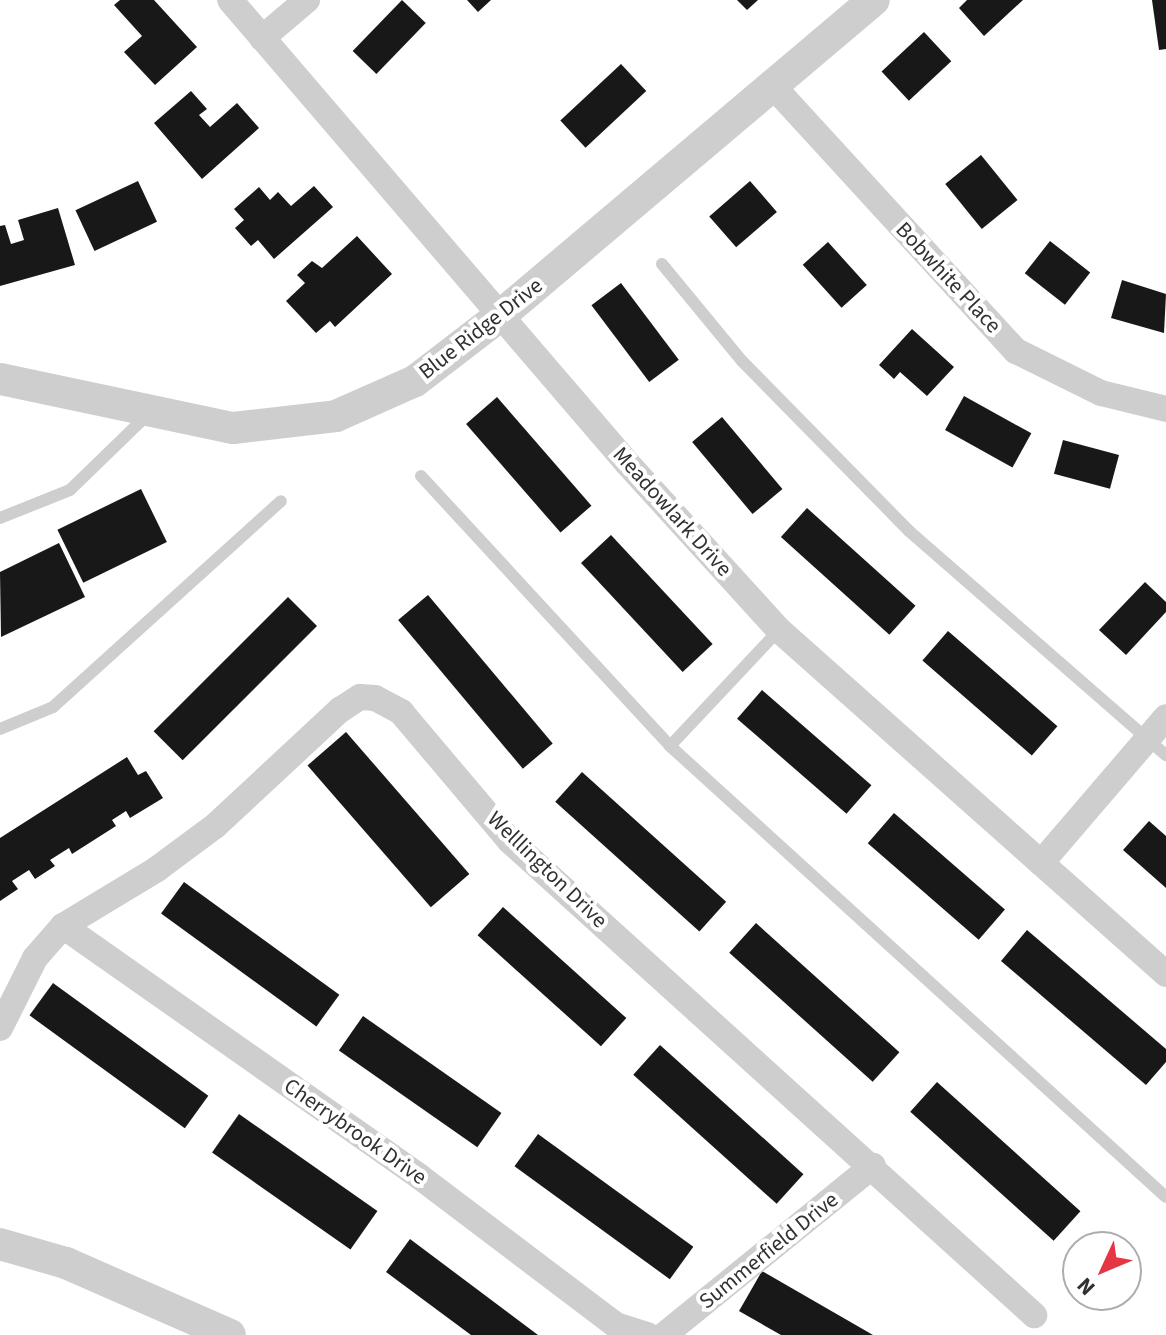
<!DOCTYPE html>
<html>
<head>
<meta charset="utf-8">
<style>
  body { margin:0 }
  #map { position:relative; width:1166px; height:1335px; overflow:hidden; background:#fff; font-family:"Source Sans 3",sans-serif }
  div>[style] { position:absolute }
  .building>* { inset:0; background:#181818; transform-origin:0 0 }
  .service>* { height:12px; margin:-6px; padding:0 6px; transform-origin:6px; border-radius:6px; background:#cecece }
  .minor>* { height:26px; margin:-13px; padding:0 13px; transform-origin:13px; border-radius:13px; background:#cecece }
  .tertiary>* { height:32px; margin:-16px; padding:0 16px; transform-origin:16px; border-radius:16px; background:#cecece }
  span { translate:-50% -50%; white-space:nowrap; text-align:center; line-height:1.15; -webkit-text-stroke:8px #fff; paint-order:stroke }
  .street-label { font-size:22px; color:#313131 }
  .north { position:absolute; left:1062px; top:1231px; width:80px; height:80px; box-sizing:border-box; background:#fff; border:2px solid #adadad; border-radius:50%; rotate:226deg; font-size:22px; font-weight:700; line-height:32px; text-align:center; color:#313131 }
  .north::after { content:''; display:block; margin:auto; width:28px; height:36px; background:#e53644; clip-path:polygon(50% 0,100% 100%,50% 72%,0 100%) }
</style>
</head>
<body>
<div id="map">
  <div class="building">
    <i style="clip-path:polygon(120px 0,154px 0,197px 47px,155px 85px,124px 52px,142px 36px,114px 5px)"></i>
    <i style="left:402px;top:0;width:33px;height:71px;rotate:44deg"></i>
    <i style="clip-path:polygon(467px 0,491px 0,478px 12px)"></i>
    <i style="clip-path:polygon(737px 0,758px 0,747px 10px)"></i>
    <i style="clip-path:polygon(967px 0,1023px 0,984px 36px,959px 8px)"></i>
    <i style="clip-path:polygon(1152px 0,1166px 0,1166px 49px,1159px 50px)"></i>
    <i style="left:924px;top:32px;width:40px;height:58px;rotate:47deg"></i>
    <i style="left:621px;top:64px;width:37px;height:83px;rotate:47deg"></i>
    <i style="clip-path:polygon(191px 91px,207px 109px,199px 115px,210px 127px,237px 103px,259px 128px,202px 179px,154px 123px)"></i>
    <i style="left:981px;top:155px;width:58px;height:46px;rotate:51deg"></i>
    <i style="left:138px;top:181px;width:45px;height:69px;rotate:65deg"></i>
    <i style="left:750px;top:181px;width:41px;height:54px;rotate:49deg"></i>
    <i style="clip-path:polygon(314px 186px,333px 207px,274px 259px,258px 240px,251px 246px,235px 228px,244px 220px,234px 209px,259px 187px,270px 200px,278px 192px,291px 206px)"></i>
    <i style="clip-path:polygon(58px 208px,75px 265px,0 286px,0 226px,5px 225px,11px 244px,24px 240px,18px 220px)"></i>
    <i style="clip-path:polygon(357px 236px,392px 274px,335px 327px,330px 321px,316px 333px,286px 301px,305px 283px,297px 275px,312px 261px,322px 268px)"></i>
    <i style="left:1050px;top:241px;width:51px;height:41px;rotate:38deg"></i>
    <i style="left:828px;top:242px;width:58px;height:34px;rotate:48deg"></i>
    <i style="clip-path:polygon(1122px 280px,1166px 294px,1164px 333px,1111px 318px)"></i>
    <i style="left:621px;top:283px;width:96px;height:37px;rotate:53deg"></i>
    <i style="clip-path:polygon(912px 329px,954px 367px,927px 396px,900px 372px,894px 379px,879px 365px)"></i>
    <i style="left:964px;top:396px;width:77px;height:39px;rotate:29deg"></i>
    <i style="left:497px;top:397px;width:144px;height:41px;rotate:49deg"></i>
    <i style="left:722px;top:417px;width:94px;height:39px;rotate:50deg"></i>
    <i style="left:1063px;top:440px;width:58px;height:35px;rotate:15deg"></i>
    <i style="left:141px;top:489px;width:59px;height:93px;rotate:64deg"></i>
    <i style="left:807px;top:508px;width:146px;height:39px;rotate:42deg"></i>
    <i style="left:611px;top:535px;width:149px;height:41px;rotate:47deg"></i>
    <i style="clip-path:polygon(59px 543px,85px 597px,1px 637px,0 572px)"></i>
    <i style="clip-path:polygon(1145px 582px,1166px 602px,1166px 612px,1126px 655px,1099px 630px)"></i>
    <i style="left:428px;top:595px;width:194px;height:39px;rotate:50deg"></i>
    <i style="left:288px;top:597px;width:41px;height:190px;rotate:45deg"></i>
    <i style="left:948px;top:631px;width:145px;height:39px;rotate:41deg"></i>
    <i style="left:762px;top:690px;width:145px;height:38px;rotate:41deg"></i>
    <i style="left:346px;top:732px;width:188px;height:51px;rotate:49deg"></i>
    <i style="clip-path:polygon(127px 757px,138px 775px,146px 771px,163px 798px,130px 818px,126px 811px,112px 820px,116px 826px,72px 854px,69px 848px,50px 860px,55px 866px,35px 879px,29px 870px,12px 881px,18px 889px,0 901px,0 838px)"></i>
    <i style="left:582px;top:772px;width:194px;height:40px;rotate:42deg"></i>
    <i style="left:894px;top:813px;width:147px;height:40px;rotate:41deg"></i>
    <i style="clip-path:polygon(1149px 821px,1166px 836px,1166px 888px,1123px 850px)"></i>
    <i style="left:184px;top:882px;width:192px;height:39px;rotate:36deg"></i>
    <i style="left:503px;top:907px;width:166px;height:38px;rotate:42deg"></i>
    <i style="left:756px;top:923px;width:193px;height:40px;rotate:42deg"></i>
    <i style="clip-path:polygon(1027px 930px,1166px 1049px,1166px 1062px,1146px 1085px,1001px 961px)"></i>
    <i style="left:53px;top:983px;width:192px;height:40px;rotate:36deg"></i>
    <i style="left:363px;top:1016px;width:169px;height:42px;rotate:35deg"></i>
    <i style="left:660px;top:1045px;width:193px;height:40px;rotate:42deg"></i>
    <i style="left:937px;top:1082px;width:193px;height:40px;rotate:42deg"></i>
    <i style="left:239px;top:1114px;width:169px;height:47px;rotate:35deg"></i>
    <i style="left:538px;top:1134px;width:192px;height:40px;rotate:36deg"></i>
    <i style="clip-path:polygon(410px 1239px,538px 1335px,471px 1335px,386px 1272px)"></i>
    <i style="clip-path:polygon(762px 1271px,873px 1335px,781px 1335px,739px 1311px)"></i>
  </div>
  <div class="service">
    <i style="left:662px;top:264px;width:126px;rotate:50.5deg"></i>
    <i style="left:742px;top:361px;width:238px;rotate:45.5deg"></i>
    <i style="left:909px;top:531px;width:341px;rotate:41.1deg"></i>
    <i style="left:421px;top:476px;width:367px;rotate:47.3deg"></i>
    <i style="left:670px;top:746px;width:670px;rotate:42.28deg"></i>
    <i style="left:0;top:518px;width:75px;rotate:-21.8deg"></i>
    <i style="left:70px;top:490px;width:98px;rotate:-44.2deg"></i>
    <i style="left:140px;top:422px;width:12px;rotate:-59deg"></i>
    <i style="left:0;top:729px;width:57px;rotate:-22.5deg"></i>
    <i style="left:53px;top:707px;width:307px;rotate:-42.1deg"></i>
    <i style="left:670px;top:746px;width:159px;rotate:-46.8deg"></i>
  </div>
  <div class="minor">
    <i style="left:230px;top:0;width:610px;rotate:49.39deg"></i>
    <i style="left:627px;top:463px;width:226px;rotate:47.7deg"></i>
    <i style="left:779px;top:630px;width:518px;rotate:41.63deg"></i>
    <i style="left:262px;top:38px;width:59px;rotate:-40.2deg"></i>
    <i style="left:772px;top:85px;width:361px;rotate:47.5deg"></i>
    <i style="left:1016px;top:351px;width:95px;rotate:26.3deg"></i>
    <i style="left:1101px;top:393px;width:67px;rotate:13.8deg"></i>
    <i style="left:1041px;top:863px;width:192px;rotate:-49.4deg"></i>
    <i style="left:63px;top:926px;width:436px;rotate:35.1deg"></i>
    <i style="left:420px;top:1177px;width:246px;rotate:37.1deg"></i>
    <i style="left:616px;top:1325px;width:33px;rotate:18deg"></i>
    <i style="left:0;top:1028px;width:78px;rotate:-63.4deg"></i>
    <i style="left:35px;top:958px;width:43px;rotate:-48.8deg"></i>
    <i style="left:63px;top:926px;width:110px;rotate:-31.2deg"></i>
    <i style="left:157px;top:869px;width:72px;rotate:-36.6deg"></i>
    <i style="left:215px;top:826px;width:171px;rotate:-42.9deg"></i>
    <i style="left:340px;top:710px;width:24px;rotate:-33deg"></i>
    <i style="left:360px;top:697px;width:15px;rotate:4deg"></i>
    <i style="left:375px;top:698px;width:30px;rotate:28deg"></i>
    <i style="left:401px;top:712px;width:169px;rotate:49.8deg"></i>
    <i style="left:510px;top:841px;width:707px;rotate:42.13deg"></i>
    <i style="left:664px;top:1335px;width:269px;rotate:-39deg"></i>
  </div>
  <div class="tertiary">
    <i style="left:0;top:379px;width:238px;rotate:11.9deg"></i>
    <i style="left:233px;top:428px;width:104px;rotate:-6.6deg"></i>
    <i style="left:336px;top:416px;width:86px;rotate:-23.9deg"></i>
    <i style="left:415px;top:381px;width:108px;rotate:-37.5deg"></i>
    <i style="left:501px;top:315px;width:488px;rotate:-40.2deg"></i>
    <i style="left:0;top:1244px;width:69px;rotate:16.1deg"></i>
    <i style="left:66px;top:1263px;width:179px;rotate:23.7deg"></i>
  </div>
  <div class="street-label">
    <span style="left:948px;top:278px;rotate:47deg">Bobwhite Place</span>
    <span style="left:481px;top:329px;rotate:-38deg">Blue Ridge Drive</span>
    <span style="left:672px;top:512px;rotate:48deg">Meadowlark Drive</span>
    <span style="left:547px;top:870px;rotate:44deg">Welllington Drive</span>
    <span style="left:355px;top:1132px;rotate:35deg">Cherrybrook Drive</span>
    <span style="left:769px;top:1251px;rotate:-39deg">Summerfield Drive</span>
  </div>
  <div class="north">N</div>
</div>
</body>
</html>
